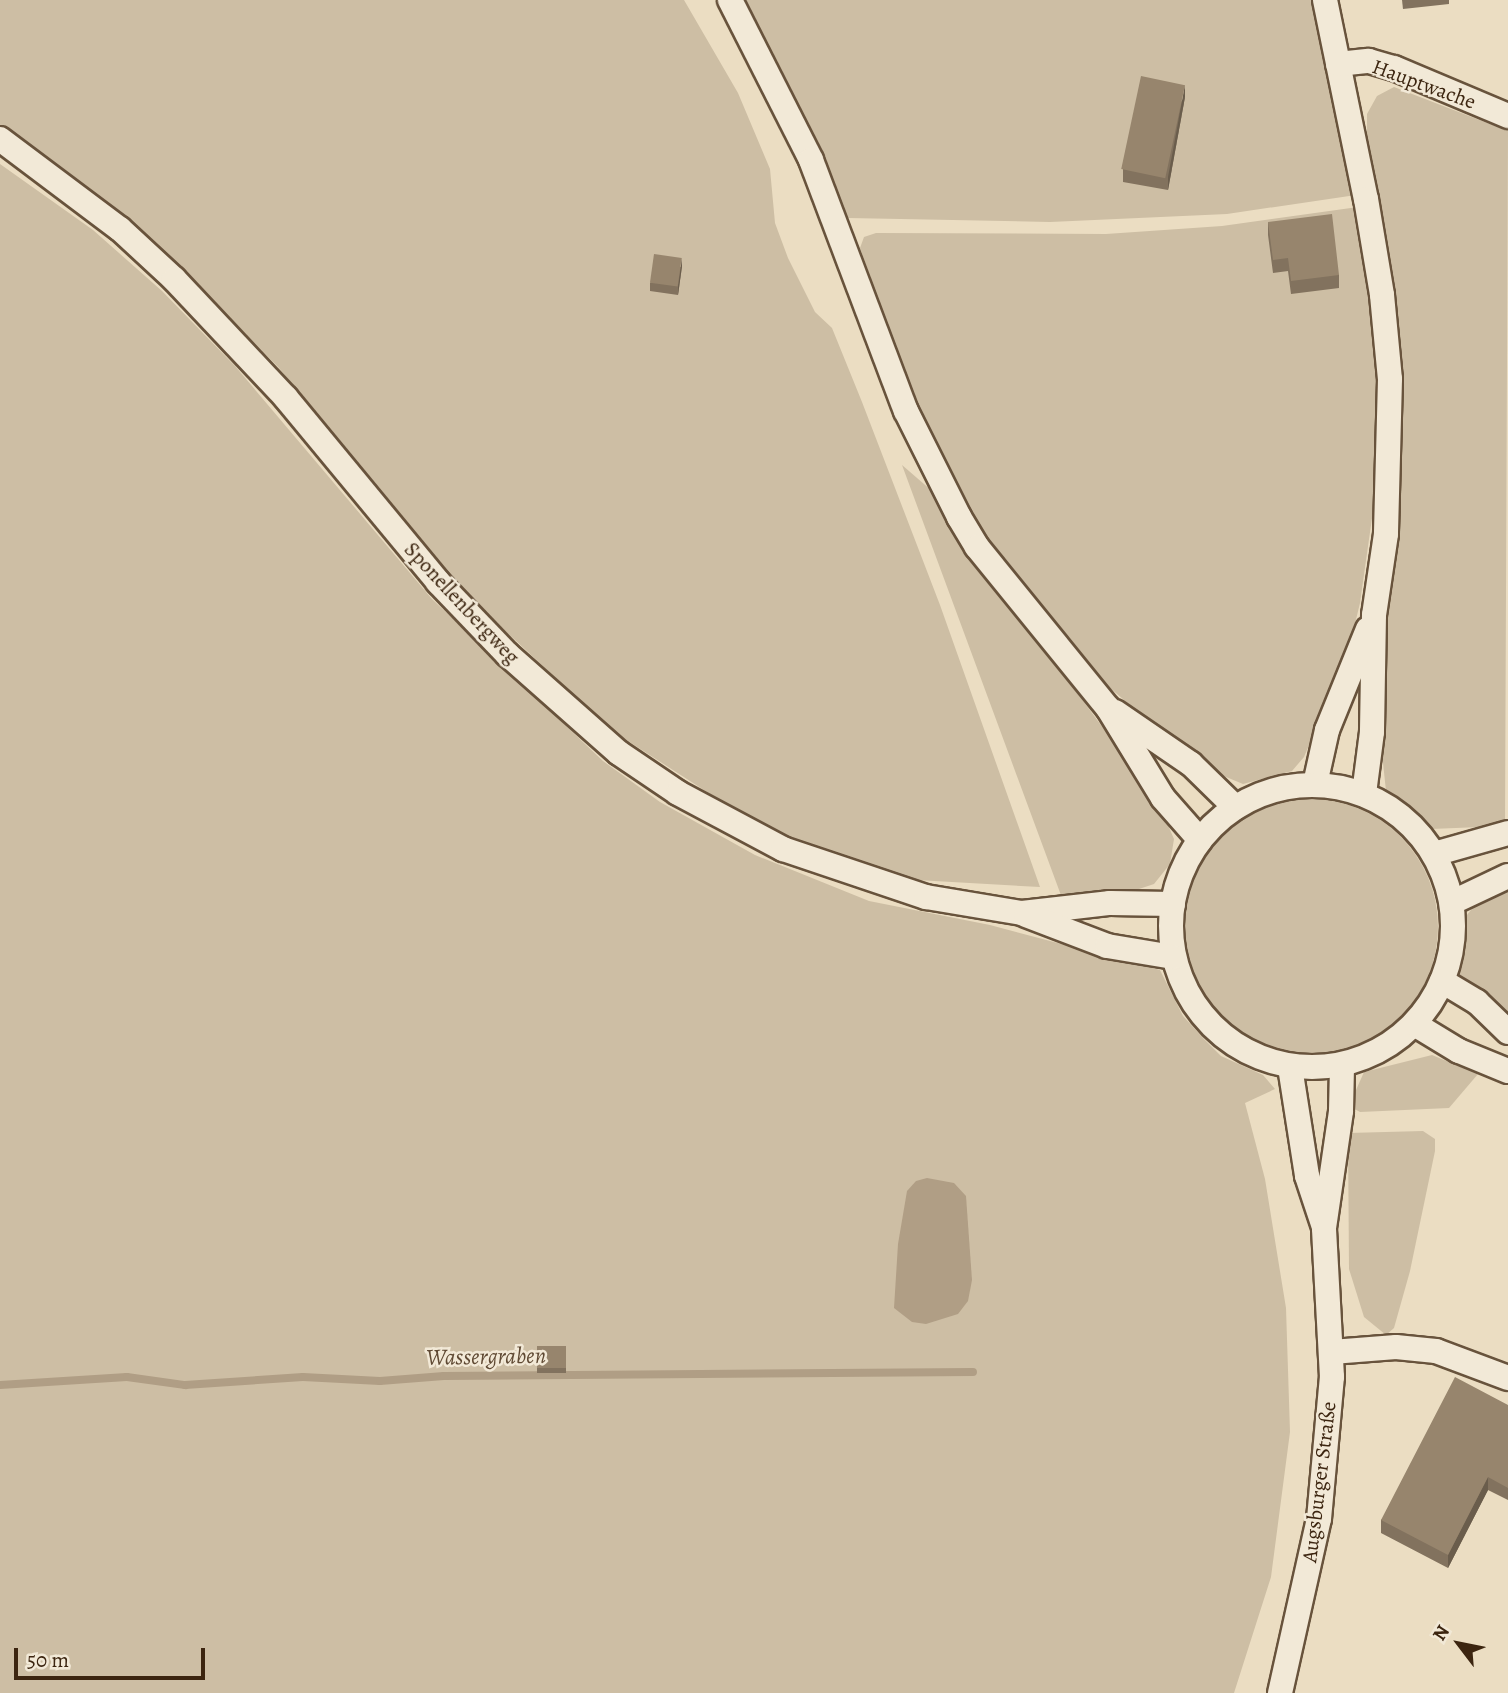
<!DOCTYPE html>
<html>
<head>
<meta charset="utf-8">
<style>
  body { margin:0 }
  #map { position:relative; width:1508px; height:1693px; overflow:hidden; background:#ebddc2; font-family:Alegreya,serif }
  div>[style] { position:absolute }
  .green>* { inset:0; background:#cdbea4 }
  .round { border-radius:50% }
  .water>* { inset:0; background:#b09e85 }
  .stream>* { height:8px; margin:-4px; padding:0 4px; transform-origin:4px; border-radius:4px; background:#b09e85 }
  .roads { filter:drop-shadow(2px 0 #68533c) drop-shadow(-2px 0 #68533c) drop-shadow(0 2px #68533c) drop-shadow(0 -2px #68533c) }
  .minor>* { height:24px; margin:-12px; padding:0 12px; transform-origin:12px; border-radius:12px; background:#f2e9d7 }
  .minor>.ring { margin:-12px; padding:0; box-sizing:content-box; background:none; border:24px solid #f2e9d7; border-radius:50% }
  .wall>* { inset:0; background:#82725e; transform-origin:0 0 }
  .shaded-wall>* { inset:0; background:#6a5d4c }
  .building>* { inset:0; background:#97856d; transform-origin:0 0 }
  span { translate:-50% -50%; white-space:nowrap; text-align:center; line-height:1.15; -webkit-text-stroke:5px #f2e9d7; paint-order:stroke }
  .street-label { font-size:21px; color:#3c2510 }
  .water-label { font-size:23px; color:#5f4933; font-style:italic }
  .north { position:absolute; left:1424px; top:1609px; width:70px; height:70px; -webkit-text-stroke:5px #f2e9d7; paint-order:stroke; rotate:302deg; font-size:19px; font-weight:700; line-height:28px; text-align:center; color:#3c2510 }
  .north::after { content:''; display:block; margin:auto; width:24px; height:32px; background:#3c2510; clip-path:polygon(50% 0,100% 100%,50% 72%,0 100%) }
  .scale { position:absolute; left:14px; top:1648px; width:191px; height:32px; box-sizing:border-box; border:4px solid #3c2510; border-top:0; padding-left:9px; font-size:21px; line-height:24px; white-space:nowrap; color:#3c2510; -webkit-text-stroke:5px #f2e9d7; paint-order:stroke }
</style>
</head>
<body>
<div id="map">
  <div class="green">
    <i style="clip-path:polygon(0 0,684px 0,738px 93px,770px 169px,775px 223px,788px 258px,815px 312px,832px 328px,862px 402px,940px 605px,1040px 887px,899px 879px,822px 852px,752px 821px,614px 732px,445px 575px,279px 368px,203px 290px,141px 231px,0 126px)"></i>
    <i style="clip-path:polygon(745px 0,1313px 0,1356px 195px,1227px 214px,1050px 222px,848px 218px,808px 123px)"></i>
    <i style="clip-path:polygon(1394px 87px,1508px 131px,1505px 826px,1431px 829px,1386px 791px,1381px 744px,1390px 449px,1375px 190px,1367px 137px,1367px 114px,1377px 96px)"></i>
    <i style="clip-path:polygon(0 164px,93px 230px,162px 291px,235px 366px,432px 599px,603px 761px,660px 802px,755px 855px,869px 901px,990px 925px,1160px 970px,1183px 1016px,1204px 1039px,1221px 1056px,1263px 1075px,1275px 1089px,1245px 1103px,1265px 1179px,1286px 1308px,1290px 1432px,1271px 1577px,1234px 1693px,0 1693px)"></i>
    <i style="clip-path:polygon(1358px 207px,1377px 353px,1375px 497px,1360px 603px,1348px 653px,1304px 757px,1292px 771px,1243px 784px,1202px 767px,1088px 669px,988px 546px,953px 487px,918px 412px,860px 248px,864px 237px,876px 233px,1106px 234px,1222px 226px)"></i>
    <i style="clip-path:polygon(902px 465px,939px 497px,1023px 620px,1158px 802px,1174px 839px,1170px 864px,1154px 884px,1124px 894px,1062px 898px)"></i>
    <i class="round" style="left:1182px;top:799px;width:256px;height:256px"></i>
    <i style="clip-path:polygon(1508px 886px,1508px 1020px,1455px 973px,1467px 915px,1478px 901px)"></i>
    <i style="clip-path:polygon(1432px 1055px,1478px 1074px,1449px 1108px,1360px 1112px,1349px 1106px,1364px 1072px)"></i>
    <i style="clip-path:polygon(1423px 1131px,1435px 1139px,1435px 1151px,1410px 1271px,1394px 1328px,1386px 1335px,1364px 1317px,1349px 1269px,1348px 1133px)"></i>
  </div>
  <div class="water">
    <i style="clip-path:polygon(927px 1178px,954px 1183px,966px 1196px,972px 1280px,968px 1301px,958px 1314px,926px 1324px,912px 1322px,894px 1308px,898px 1244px,907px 1191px,916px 1181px)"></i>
  </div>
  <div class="stream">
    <i style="left:0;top:1385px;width:127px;rotate:-3.6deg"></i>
    <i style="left:127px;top:1377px;width:59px;rotate:7.9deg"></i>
    <i style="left:185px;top:1385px;width:118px;rotate:-3.9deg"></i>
    <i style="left:303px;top:1377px;width:77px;rotate:3deg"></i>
    <i style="left:380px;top:1381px;width:64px;rotate:-4.5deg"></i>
    <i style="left:444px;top:1376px;width:529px;rotate:-0.43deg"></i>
  </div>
  <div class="roads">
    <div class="minor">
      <i style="left:730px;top:0;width:179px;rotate:63.1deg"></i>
      <i style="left:811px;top:160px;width:268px;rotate:69.3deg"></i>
      <i style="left:906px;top:411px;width:119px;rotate:63.4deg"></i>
      <i style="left:959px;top:517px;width:35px;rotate:59deg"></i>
      <i style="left:977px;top:547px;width:208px;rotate:50.9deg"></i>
      <i style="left:1108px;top:708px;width:105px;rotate:58.6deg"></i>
      <i style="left:1163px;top:798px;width:56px;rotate:48.6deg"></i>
      <i style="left:1325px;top:0;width:203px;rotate:78.4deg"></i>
      <i style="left:1366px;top:199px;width:97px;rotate:80.5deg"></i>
      <i style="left:1382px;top:295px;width:84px;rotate:84.6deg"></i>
      <i style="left:1390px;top:379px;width:155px;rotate:91.5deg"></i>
      <i style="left:1386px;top:534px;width:82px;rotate:98.4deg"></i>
      <i style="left:1374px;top:615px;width:117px;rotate:91deg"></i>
      <i style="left:1372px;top:732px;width:63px;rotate:97.4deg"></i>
      <i style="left:1338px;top:64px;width:31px;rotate:-6deg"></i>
      <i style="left:1369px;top:61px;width:26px;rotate:16deg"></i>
      <i style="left:1394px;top:68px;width:124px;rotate:22.8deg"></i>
      <i style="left:0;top:139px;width:150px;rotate:36.9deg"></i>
      <i style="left:120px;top:229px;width:74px;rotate:42.8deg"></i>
      <i style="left:174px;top:279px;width:163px;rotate:46.7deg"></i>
      <i style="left:286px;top:398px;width:239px;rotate:50.4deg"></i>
      <i style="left:438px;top:582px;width:100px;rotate:46.2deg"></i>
      <i style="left:507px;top:654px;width:149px;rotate:41.5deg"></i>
      <i style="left:619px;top:753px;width:71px;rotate:34.1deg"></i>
      <i style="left:678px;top:793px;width:119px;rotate:28.1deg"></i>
      <i style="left:783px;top:849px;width:151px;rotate:18.6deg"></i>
      <i style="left:926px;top:897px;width:97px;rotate:9.5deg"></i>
      <i style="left:1022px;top:913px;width:89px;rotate:-6.5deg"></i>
      <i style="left:1110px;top:903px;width:63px;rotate:0.9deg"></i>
      <i style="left:1115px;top:712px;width:92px;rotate:34.4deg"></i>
      <i style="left:1191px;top:764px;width:62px;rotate:44.3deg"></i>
      <i style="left:1315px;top:784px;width:55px;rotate:-77.5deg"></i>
      <i style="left:1327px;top:730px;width:109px;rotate:-67.9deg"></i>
      <i class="ring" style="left:1171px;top:785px;width:258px;height:258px"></i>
      <i style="left:1434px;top:854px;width:77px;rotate:-15.8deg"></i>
      <i style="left:1453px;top:902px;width:61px;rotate:-25.3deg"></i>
      <i style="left:1026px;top:915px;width:87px;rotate:20.9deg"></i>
      <i style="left:1107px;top:946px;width:67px;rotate:9.5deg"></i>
      <i style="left:1442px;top:981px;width:41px;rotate:31deg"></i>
      <i style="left:1477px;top:1002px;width:43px;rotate:44.1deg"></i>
      <i style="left:1416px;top:1025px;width:50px;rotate:31.2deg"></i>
      <i style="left:1459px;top:1051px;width:53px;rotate:22.2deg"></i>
      <i style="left:1290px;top:1067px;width:110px;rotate:81.1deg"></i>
      <i style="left:1307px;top:1176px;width:51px;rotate:71.6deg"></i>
      <i style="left:1332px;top:1352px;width:64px;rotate:-4.5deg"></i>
      <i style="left:1396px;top:1347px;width:40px;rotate:5.7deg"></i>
      <i style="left:1436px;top:1351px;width:77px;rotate:20.6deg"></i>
      <i style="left:1280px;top:1693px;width:178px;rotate:-77.4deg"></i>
      <i style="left:1319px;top:1519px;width:143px;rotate:-84.8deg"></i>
      <i style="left:1332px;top:1377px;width:149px;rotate:-93.1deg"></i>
      <i style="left:1324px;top:1228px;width:118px;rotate:-81.7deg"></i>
      <i style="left:1341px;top:1111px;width:45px;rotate:-88.7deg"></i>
    </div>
  </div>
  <div class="wall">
    <i style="clip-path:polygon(1402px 0,1449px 0,1449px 4px,1403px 9px)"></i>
    <i style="clip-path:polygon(1185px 97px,1168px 190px,1123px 182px,1123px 169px)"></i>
    <i style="clip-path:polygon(1268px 222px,1339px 275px,1339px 288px,1291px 294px,1288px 271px,1273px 273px,1268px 235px)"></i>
    <i style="clip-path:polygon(682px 266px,678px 295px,650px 291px,650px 283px)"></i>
    <i style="left:537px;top:1346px;width:29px;height:27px"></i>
    <i style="clip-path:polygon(1508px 1405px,1508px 1500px,1488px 1490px,1448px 1568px,1381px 1533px,1381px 1520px)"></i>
  </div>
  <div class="shaded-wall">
    <i style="clip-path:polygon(1185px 85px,1185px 97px,1168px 190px,1168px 177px)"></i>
    <i style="clip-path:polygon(682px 258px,682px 266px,678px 295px,678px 287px)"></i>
    <i style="clip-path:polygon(1488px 1477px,1488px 1490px,1448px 1568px,1448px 1555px)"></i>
  </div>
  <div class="building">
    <i style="left:1141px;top:76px;width:45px;height:95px;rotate:12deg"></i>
    <i style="clip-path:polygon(1332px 214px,1339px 275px,1291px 281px,1288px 258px,1273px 260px,1268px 222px)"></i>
    <i style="left:654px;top:254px;width:28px;height:29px;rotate:8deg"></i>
    <i style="left:537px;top:1346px;width:29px;height:22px"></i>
    <i style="clip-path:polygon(1455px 1377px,1508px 1405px,1508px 1488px,1488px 1477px,1448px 1555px,1381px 1520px)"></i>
  </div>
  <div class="street-label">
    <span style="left:1424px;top:84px;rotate:20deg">Hauptwache</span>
    <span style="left:462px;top:603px;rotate:47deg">Sponellenbergweg</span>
    <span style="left:1319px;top:1482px;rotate:-83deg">Augsburger Straße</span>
  </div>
  <div class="water-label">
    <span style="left:486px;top:1357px;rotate:-1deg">Wassergraben</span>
  </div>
  <div class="north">N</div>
  <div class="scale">50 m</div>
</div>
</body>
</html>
